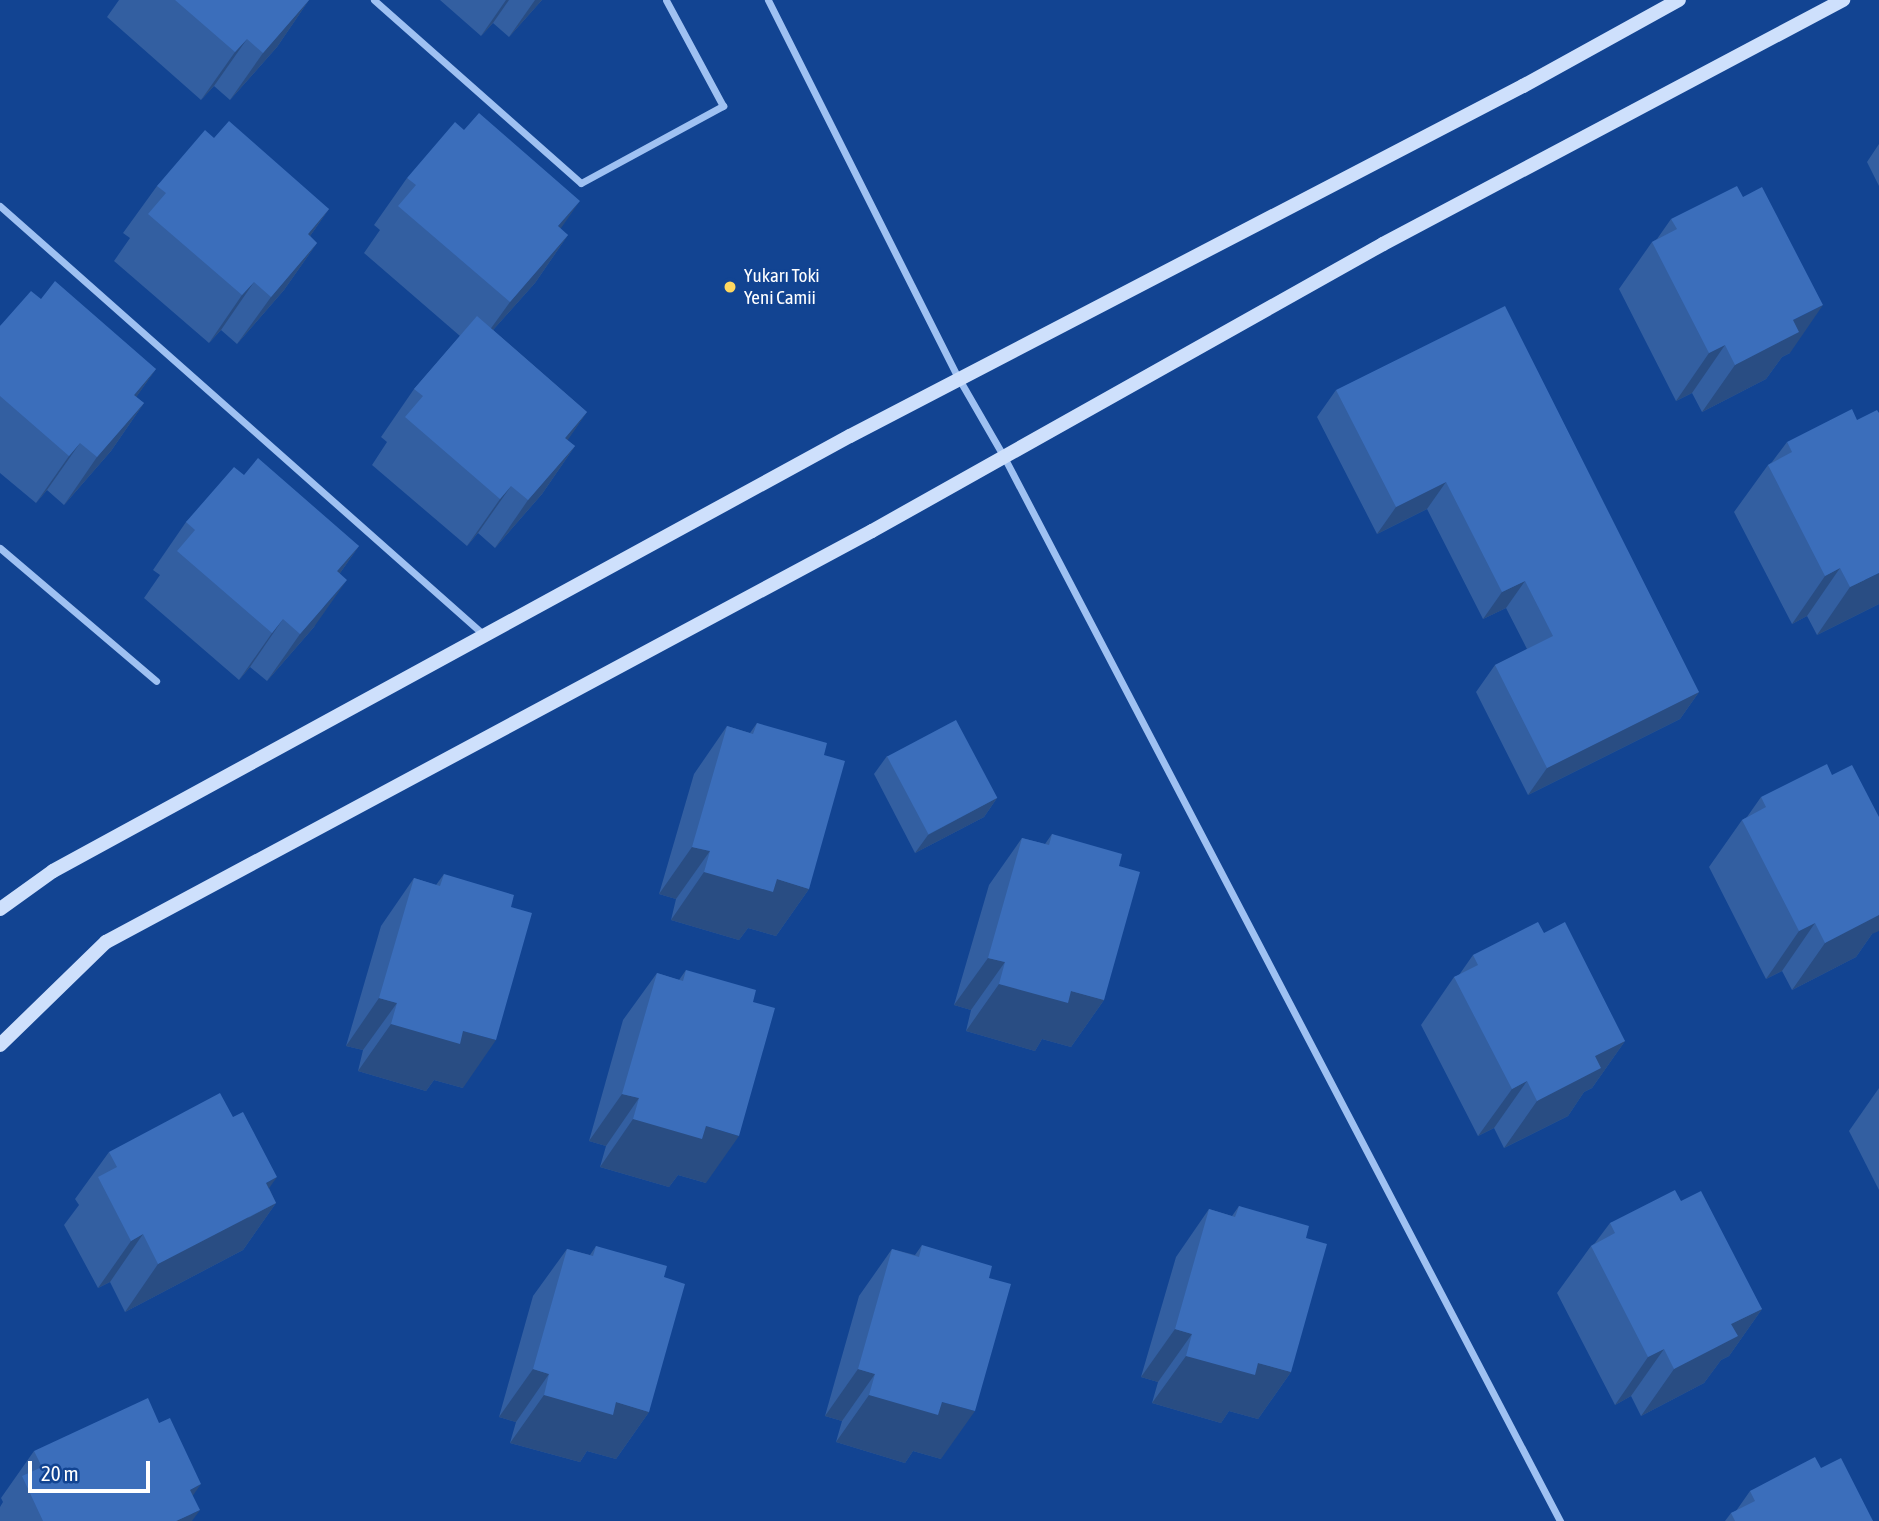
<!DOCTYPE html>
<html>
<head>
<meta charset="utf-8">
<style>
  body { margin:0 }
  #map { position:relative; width:1879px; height:1521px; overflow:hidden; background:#124492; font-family:"Asap Condensed",sans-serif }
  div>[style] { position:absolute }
  .street>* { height:7px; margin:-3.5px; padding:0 3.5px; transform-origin:3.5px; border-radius:3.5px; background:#9fc1f2 }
  .secondary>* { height:14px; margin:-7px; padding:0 7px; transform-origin:7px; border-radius:7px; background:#cee0fc }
  .wall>* { inset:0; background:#335fa1 }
  .shaded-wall>* { inset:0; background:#294d83 }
  .building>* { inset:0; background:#3b6ebb; transform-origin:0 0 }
  .dots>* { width:19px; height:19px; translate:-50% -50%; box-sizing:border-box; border:4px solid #124492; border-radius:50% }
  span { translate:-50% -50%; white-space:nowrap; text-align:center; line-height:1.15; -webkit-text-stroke:5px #124492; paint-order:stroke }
  .poi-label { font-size:19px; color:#fff }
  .left { translate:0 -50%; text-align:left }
  .scale { position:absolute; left:28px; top:1461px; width:122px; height:32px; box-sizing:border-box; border:4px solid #fff; border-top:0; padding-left:9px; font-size:21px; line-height:24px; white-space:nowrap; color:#fff; -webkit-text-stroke:5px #124492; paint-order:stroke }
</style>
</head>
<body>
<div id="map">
  <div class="street">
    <i style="left:374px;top:0;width:276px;rotate:41.5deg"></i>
    <i style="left:581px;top:183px;width:162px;rotate:-28.5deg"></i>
    <i style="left:723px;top:106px;width:120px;rotate:-118.3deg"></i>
    <i style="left:768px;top:0;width:424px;rotate:63.3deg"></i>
    <i style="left:959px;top:379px;width:90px;rotate:60deg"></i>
    <i style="left:1004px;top:457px;width:1201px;rotate:62.41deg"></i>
    <i style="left:0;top:206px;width:647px;rotate:41.55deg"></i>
    <i style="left:0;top:548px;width:205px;rotate:40.4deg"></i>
  </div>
  <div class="secondary">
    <i style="left:0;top:909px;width:65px;rotate:-35.6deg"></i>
    <i style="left:53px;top:871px;width:908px;rotate:-28.63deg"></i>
    <i style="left:850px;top:436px;width:759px;rotate:-27.48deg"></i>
    <i style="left:1523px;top:86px;width:178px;rotate:-28.9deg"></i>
    <i style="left:0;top:1045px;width:148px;rotate:-44.2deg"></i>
    <i style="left:106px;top:942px;width:869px;rotate:-28.22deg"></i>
    <i style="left:872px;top:531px;width:586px;rotate:-29.32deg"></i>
    <i style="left:1383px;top:244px;width:521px;rotate:-27.94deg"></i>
  </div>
  <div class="wall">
    <i style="clip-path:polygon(119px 0,309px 0,277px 47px,230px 100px,214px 86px,201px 100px,107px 17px)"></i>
    <i style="clip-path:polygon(440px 0,542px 0,509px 37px,493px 23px,481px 36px)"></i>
    <i style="clip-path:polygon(214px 138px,329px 209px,310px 236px,317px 243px,284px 290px,237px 344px,221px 330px,209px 343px,114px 261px,130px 238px,123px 233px,157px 186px)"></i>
    <i style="clip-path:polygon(1879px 144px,1879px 186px,1867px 162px)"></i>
    <i style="clip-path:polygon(407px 178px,560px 229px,568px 235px,535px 283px,493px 330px,587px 412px,567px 440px,575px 446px,542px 494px,495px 548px,478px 533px,467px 546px,372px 465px,387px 442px,381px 437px,414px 389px,460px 336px,364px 253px,380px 230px,374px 225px)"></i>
    <i style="clip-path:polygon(1671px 219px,1790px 353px,1782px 357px,1766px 379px,1702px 412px,1692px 393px,1676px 401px,1619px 289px,1652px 242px,1657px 239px)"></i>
    <i style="clip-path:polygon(41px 299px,156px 369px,136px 397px,144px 403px,111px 451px,64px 505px,47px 490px,36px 503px,0 473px,0 326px)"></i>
    <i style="clip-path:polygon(1336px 390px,1699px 692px,1680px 719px,1528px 795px,1476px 692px,1495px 665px,1527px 649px,1506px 608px,1483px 619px,1427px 509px,1377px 534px,1317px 417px)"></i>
    <i style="clip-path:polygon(1787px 442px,1879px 604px,1817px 635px,1807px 616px,1792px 624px,1734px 512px,1768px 465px,1772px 462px)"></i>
    <i style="clip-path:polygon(244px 475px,359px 546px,340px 573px,314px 627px,267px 681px,250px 667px,239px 680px,144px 598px,160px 575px,153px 570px,186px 522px)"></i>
    <i style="clip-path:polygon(757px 723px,824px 755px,809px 889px,776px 936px,748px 928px,739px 940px,671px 920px,676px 899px,659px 894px,694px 774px,727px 726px,750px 733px)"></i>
    <i style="clip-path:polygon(887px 756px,997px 798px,984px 817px,915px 853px,874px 774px)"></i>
    <i style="clip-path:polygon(1761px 797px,1872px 934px,1856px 957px,1792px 990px,1782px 971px,1766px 979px,1709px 867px,1742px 820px,1747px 817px)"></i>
    <i style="clip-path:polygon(1052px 834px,1119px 866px,1104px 1000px,1071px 1047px,1042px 1039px,1035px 1051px,966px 1031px,971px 1010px,954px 1005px,989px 885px,1022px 838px,1045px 844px)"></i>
    <i style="clip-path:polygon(444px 874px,463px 1088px,434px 1080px,426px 1091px,358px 1071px,363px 1050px,346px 1046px,381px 926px,414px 878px,436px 885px)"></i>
    <i style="clip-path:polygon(1544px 933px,1625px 1041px,1592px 1088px,1584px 1092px,1568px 1116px,1504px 1148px,1494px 1128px,1478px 1136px,1421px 1025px,1454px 977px,1459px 975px,1473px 955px)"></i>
    <i style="clip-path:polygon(686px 970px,706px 1183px,678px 1175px,669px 1187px,600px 1167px,606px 1146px,589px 1141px,623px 1020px,657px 973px,679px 980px)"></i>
    <i style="clip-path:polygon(1879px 1088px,1879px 1190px,1849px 1131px)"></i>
    <i style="clip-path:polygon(109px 1152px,269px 1188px,276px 1203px,243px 1250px,125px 1312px,110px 1282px,98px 1288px,64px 1225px,79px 1205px,75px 1199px)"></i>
    <i style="clip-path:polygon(1681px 1201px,1762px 1309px,1729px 1356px,1721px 1360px,1704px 1383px,1641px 1416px,1631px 1396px,1615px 1405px,1557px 1293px,1591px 1246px,1595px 1243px,1610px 1223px)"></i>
    <i style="clip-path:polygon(1239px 1206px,1306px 1238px,1291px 1372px,1258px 1419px,1229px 1411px,1221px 1423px,1152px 1403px,1158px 1382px,1141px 1377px,1176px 1257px,1209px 1209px,1232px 1216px)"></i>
    <i style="clip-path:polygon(922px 1245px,941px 1459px,913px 1451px,905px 1463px,836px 1442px,842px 1421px,825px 1416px,859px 1296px,892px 1249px,915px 1255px)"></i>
    <i style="clip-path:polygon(596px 1246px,664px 1277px,649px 1412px,616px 1459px,587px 1451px,580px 1462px,510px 1443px,516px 1422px,499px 1417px,533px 1296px,567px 1249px,590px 1255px)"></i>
    <i style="clip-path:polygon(34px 1451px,193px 1496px,192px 1521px,0 1521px,0 1507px,3px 1502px,1px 1498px)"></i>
    <i style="clip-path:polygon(1821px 1468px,1873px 1521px,1725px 1521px,1731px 1513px,1736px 1511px,1750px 1491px)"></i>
  </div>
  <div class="shaded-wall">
    <i style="clip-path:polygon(309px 0,277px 47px,230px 100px,263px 53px)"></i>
    <i style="clip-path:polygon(506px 0,509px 0,493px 23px,481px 36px)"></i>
    <i style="clip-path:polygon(535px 0,542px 0,509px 37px)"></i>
    <i style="clip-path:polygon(247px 39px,214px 86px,201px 100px,235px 52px)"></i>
    <i style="clip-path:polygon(580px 201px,547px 248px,558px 226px)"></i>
    <i style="clip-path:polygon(329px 209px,296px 256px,308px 234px)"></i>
    <i style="clip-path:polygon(568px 235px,535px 283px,476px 349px,510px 302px)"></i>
    <i style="clip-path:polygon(317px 243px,284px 290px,237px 344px,271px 297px)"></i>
    <i style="clip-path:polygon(254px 282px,221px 330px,209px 343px,242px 295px)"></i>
    <i style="clip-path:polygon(1823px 305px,1790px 353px,1782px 357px,1766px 379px,1702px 412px,1735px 365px,1793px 320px)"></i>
    <i style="clip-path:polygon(1725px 345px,1692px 393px,1676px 401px,1709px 353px)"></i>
    <i style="clip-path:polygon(156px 369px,123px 416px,134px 395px)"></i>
    <i style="clip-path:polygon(144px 403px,111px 451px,64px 505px,97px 457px)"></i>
    <i style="clip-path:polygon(587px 412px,554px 460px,565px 438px)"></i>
    <i style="clip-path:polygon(80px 443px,47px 490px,36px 503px,69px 456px)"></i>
    <i style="clip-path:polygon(575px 446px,542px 494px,495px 548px,528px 500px)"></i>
    <i style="clip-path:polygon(1446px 482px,1427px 509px,1377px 534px,1396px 507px)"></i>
    <i style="clip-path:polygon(511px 486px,478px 533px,467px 546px,500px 499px)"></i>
    <i style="clip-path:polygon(359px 546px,326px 593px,337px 571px)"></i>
    <i style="clip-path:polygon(1840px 568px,1807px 616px,1792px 624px,1825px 576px)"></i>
    <i style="clip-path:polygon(1879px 573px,1879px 604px,1817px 635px,1850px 587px)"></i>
    <i style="clip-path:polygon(347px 580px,314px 627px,267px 681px,300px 634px)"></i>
    <i style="clip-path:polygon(1525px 581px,1506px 608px,1483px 619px,1502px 592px)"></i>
    <i style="clip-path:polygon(283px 619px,250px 667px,239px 680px,272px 633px)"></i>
    <i style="clip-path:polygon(1699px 692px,1680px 719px,1528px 795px,1547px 768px)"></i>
    <i style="clip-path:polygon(997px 798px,984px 817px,915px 853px,928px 835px)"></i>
    <i style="clip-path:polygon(692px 847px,710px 851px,676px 899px,659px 894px)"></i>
    <i style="clip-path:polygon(704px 872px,777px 879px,809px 889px,776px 936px,748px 928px,739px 940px,671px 920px)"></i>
    <i style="clip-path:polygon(1879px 904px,1879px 931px,1872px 934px,1856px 957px,1792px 990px,1825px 943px)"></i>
    <i style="clip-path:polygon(1815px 923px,1782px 971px,1766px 979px,1799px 931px)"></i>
    <i style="clip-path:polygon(988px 958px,1005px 962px,971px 1010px,954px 1005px)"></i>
    <i style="clip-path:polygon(999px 984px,1071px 991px,1104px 1000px,1071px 1047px,1042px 1039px,1035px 1051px,966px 1031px)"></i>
    <i style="clip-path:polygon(379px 998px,397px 1003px,363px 1050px,346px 1046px)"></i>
    <i style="clip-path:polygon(391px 1024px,463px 1031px,496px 1040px,463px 1088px,434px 1080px,426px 1091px,358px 1071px)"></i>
    <i style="clip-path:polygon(1625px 1041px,1592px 1088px,1584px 1092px,1568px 1116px,1504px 1148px,1537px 1101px,1595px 1056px)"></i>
    <i style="clip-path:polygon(1527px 1081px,1494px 1128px,1478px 1136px,1512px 1089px)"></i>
    <i style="clip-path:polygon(622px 1094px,639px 1098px,606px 1146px,589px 1141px)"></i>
    <i style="clip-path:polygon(633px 1119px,706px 1126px,739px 1136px,706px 1183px,678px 1175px,669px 1187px,600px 1167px)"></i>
    <i style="clip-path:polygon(277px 1177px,248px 1218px,276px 1203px,243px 1250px,125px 1312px,158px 1264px,266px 1183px)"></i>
    <i style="clip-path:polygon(143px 1234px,110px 1282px,98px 1288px,131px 1241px)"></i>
    <i style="clip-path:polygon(1762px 1309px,1729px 1356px,1721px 1360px,1704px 1383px,1641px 1416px,1674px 1369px,1731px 1324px)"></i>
    <i style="clip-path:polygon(1175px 1329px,1192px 1334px,1158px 1382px,1141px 1377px)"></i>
    <i style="clip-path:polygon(1664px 1349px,1631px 1396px,1615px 1405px,1648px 1357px)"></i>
    <i style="clip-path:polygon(1186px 1356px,1258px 1363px,1291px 1372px,1258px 1419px,1229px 1411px,1221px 1423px,1152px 1403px)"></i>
    <i style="clip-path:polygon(533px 1369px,549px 1374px,516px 1422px,499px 1417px)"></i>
    <i style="clip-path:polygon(858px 1369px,875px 1374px,842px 1421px,825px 1416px)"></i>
    <i style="clip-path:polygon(544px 1395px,616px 1402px,649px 1412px,616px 1459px,587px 1451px,580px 1462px,510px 1443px)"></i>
    <i style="clip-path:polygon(869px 1395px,942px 1402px,975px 1411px,941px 1459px,913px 1451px,905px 1463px,836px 1442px)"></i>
    <i style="clip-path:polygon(201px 1484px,175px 1521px,190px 1490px)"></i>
    <i style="clip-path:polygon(200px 1510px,192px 1521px,176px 1521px)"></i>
  </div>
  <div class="building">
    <i style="clip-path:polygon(175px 0,309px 0,263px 53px,247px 39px,235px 52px)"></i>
    <i style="clip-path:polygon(479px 113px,580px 201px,558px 226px,568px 235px,510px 302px,398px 206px,416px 185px,407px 178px,455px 122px,464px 130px)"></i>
    <i style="clip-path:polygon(229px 121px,329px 209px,308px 234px,317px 243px,271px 297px,254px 282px,242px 295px,148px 214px,166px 193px,157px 186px,205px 130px,214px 138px)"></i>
    <i style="clip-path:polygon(1737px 186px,1743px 197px,1762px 187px,1823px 305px,1793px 320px,1799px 332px,1735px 365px,1725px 345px,1709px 353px,1652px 242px,1677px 229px,1671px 219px)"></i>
    <i style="clip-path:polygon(55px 281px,156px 369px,134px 395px,144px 403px,97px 457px,80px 443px,69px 456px,0 396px,0 326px,31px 291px,41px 299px)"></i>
    <i style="clip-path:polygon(1505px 306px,1699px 692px,1547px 768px,1495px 665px,1553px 636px,1525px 581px,1502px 592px,1446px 482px,1396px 507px,1336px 390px)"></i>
    <i style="clip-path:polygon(477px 316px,587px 412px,565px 438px,575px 446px,528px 500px,511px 486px,500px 499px,405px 417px,423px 396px,414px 389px)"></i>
    <i style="clip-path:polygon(1852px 409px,1857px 420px,1877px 410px,1879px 413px,1879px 573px,1850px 587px,1840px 568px,1825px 576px,1768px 465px,1792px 452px,1787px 442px)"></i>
    <i style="clip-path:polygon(258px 458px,359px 546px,337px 571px,347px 580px,300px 634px,283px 619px,272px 633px,177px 551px,195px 530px,186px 522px,234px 467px,244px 475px)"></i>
    <i style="left:956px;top:720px;width:88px;height:78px;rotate:62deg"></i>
    <i style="clip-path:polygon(757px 723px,827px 743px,824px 755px,845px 761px,809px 889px,777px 879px,773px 892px,704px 872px,710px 851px,692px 847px,727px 726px,753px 734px)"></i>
    <i style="clip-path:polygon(1827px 764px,1832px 775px,1852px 765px,1879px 817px,1879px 915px,1825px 943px,1815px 923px,1799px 931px,1742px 820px,1766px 807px,1761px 797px)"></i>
    <i style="clip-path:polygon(1052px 834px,1122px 854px,1119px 866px,1140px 872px,1104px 1000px,1071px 991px,1068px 1003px,999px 984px,1005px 962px,988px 958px,1022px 838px,1049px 845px)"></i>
    <i style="clip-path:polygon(444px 874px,514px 895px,511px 907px,532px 913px,496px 1040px,463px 1031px,460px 1044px,391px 1024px,397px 1003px,379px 998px,414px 878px,440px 886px)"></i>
    <i style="clip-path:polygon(1538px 922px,1544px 933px,1565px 922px,1625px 1041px,1595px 1056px,1601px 1068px,1537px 1101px,1527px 1081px,1512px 1089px,1454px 977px,1478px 965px,1473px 955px)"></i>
    <i style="clip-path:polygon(686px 970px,756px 990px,753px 1002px,775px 1008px,739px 1136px,706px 1126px,702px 1139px,633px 1119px,639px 1098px,622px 1094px,657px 973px,683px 981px)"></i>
    <i style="clip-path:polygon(220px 1093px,233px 1117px,243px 1112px,277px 1177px,266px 1183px,276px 1203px,158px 1264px,143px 1234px,131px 1241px,98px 1177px,117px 1167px,109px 1152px)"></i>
    <i style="clip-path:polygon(1675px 1190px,1681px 1201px,1701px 1191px,1762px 1309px,1731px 1324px,1738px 1336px,1674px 1369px,1664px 1349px,1648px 1357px,1591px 1246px,1615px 1233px,1610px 1223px)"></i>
    <i style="clip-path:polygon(1239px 1206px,1309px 1226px,1306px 1238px,1327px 1244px,1291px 1372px,1258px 1363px,1255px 1375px,1186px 1356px,1192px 1334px,1175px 1329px,1209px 1209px,1235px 1217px)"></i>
    <i style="clip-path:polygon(922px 1245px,992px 1266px,989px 1278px,1011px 1284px,975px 1411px,942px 1402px,938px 1415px,869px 1395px,875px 1374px,858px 1369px,892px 1249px,919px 1257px)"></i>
    <i style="clip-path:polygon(596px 1246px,667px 1266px,664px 1277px,685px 1284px,649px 1412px,616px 1402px,613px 1415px,544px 1395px,549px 1374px,533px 1369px,567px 1249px,593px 1256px)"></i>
    <i style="clip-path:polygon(148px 1398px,159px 1423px,170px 1418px,201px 1484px,190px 1490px,200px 1510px,176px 1521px,43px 1521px,22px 1476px,42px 1467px,34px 1451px)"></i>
    <i style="clip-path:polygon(1815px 1457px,1821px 1468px,1841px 1458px,1873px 1521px,1735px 1521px,1731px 1513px,1755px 1501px,1750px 1491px)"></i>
  </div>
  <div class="dots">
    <i style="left:730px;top:287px;background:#ffd860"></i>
  </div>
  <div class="poi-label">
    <span class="left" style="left:744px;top:287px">Yukarı Toki<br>Yeni Camii</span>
  </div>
  <div class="scale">20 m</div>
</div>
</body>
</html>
